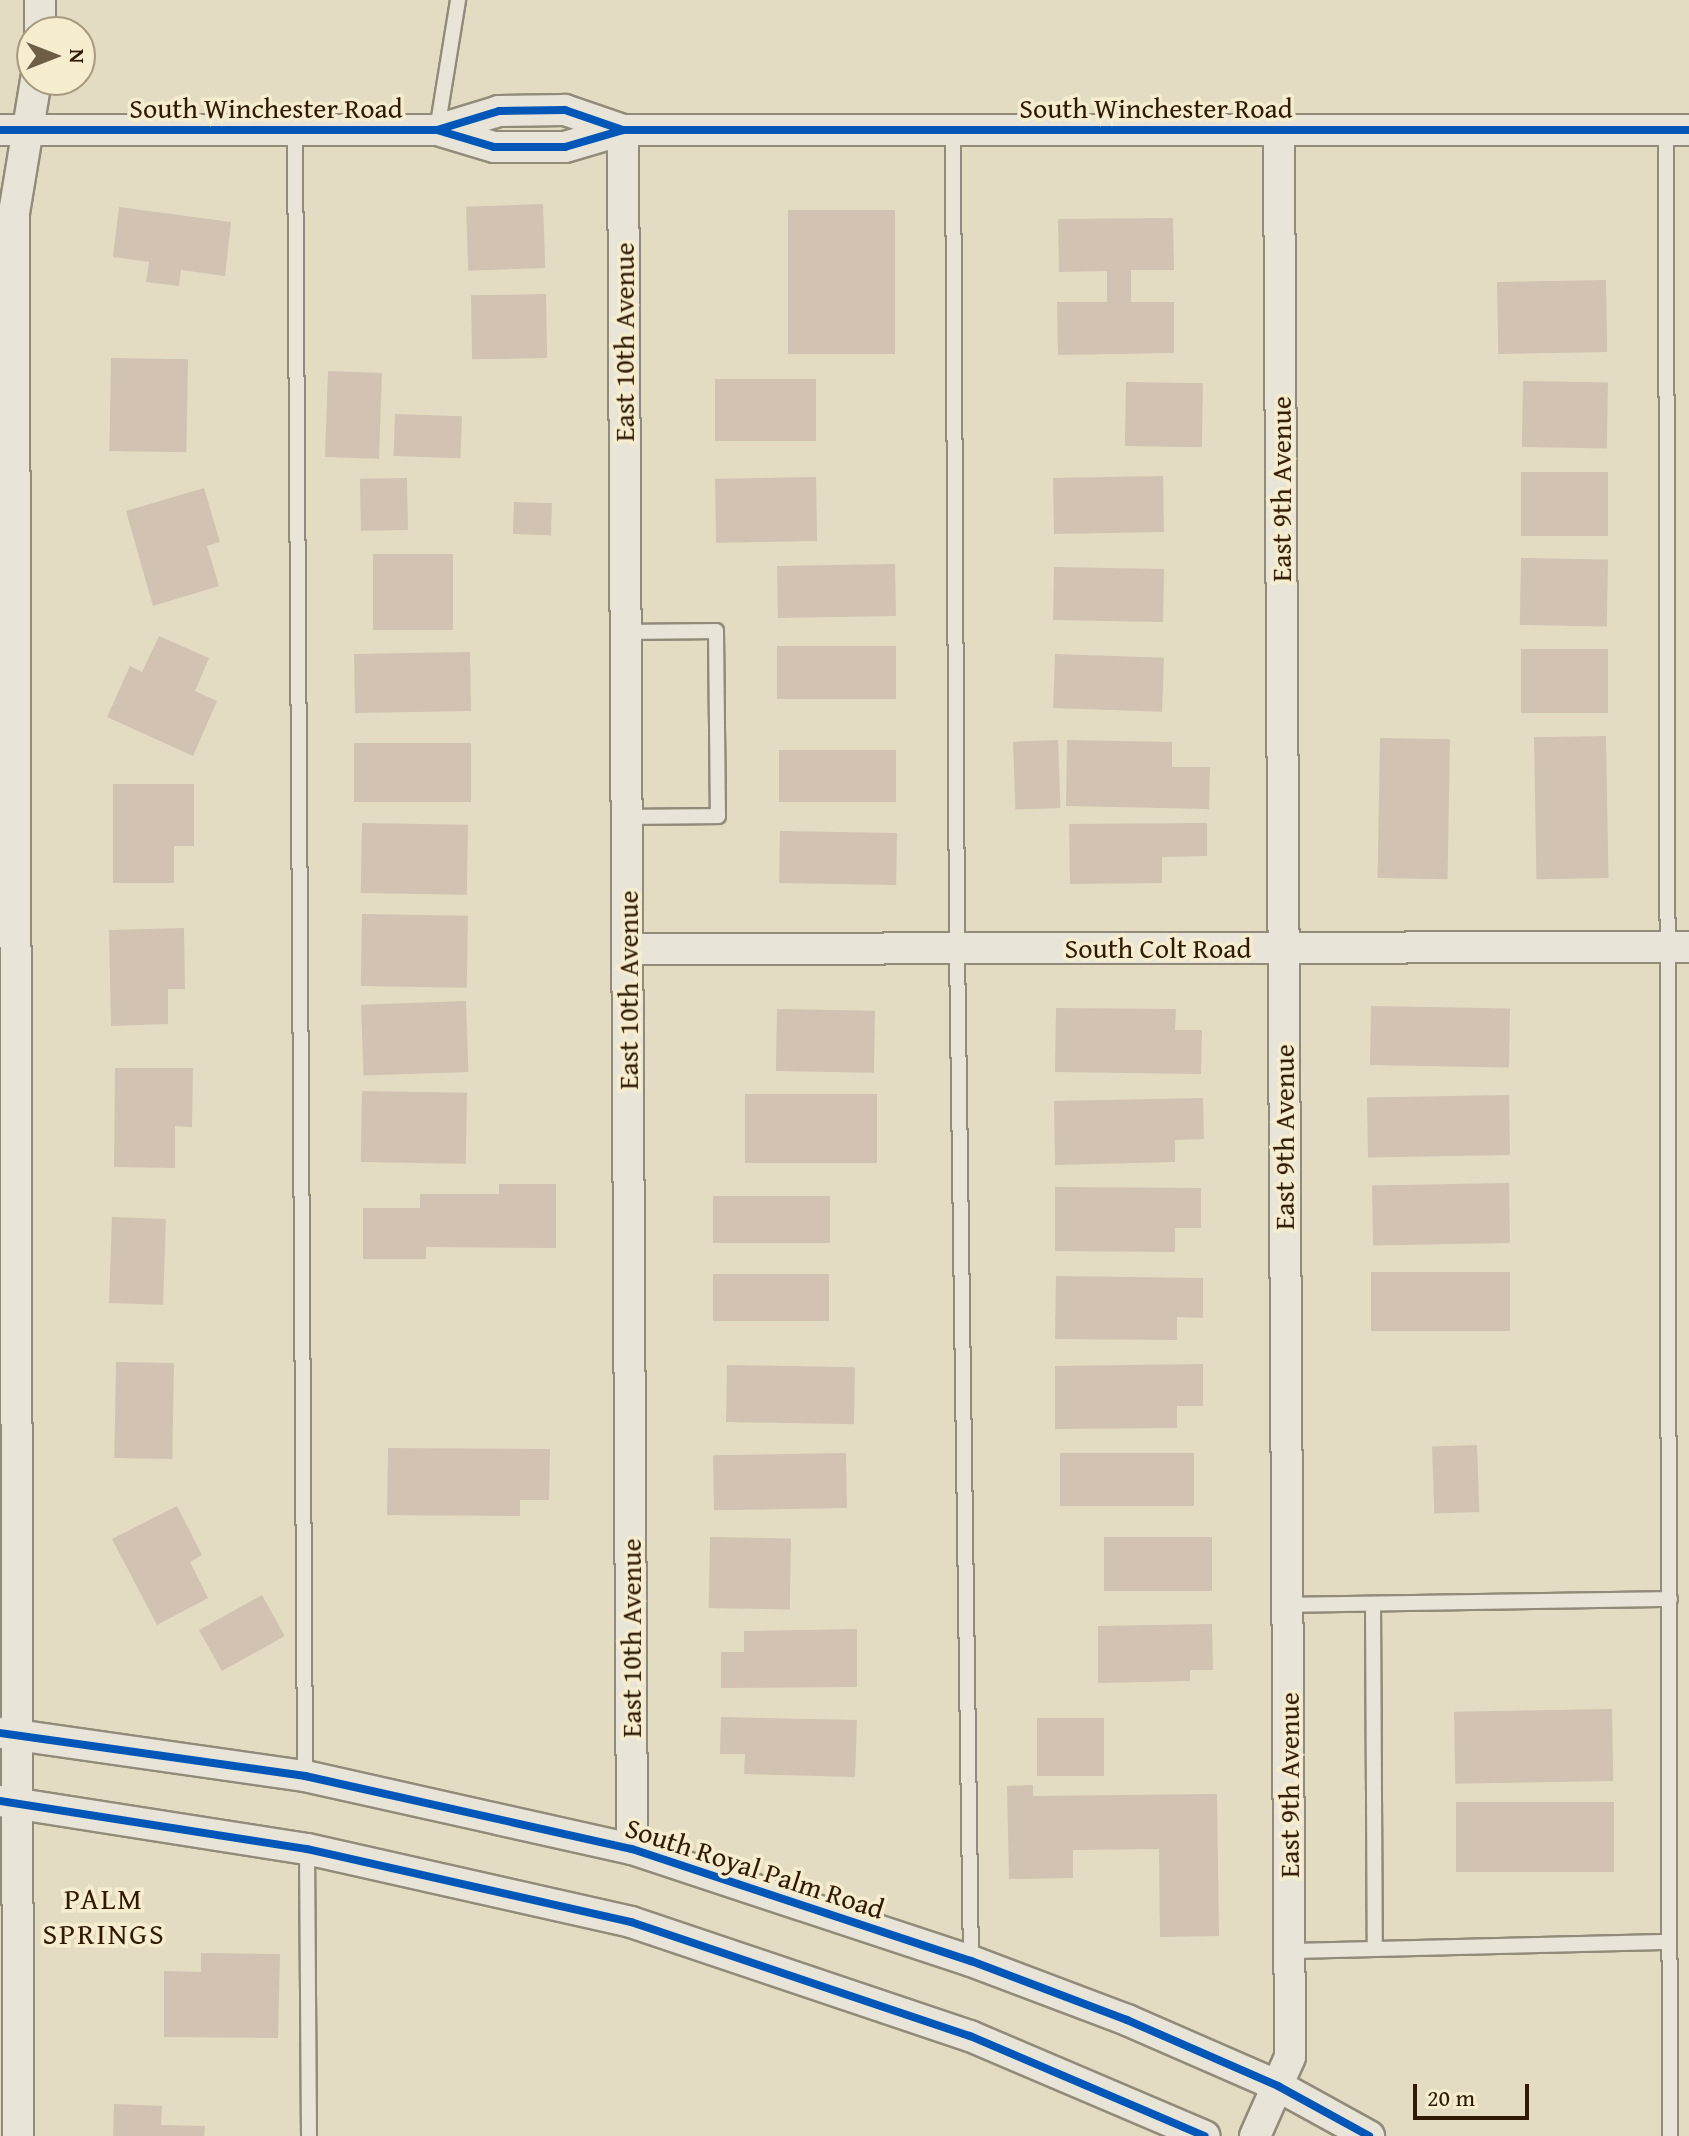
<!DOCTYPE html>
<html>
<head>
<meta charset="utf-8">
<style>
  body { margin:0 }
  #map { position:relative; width:1689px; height:2136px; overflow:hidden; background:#e3dcc2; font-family:"Gentium Book Plus",serif }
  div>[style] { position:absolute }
  .building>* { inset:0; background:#d1c2b2; transform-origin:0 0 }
  .roads { filter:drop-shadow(2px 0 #928b7a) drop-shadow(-2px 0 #928b7a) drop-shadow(0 2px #928b7a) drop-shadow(0 -2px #928b7a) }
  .lane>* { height:14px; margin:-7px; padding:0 7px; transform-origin:7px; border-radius:7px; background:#e8e4d8 }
  .street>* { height:30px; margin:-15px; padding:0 15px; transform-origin:15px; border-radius:15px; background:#e8e4d8 }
  .cycleway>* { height:8px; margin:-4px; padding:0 4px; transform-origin:4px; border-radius:4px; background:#0057b8 }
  span { translate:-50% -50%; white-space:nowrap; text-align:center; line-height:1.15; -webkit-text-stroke:7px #f6edcf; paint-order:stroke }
  .street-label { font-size:28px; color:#301a04 }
  .neighbourhood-label { font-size:30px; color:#301a04; letter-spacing:2px }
  .north { position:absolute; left:16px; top:16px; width:80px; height:80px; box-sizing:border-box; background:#f6edcf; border:2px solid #a7997e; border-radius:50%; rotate:90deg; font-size:22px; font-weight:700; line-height:32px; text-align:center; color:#301a04 }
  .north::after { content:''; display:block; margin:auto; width:28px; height:36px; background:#6f5e46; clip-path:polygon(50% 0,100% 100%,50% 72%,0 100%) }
  .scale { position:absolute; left:1413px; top:2084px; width:116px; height:36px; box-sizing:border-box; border:4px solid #301a04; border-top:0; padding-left:10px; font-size:24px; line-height:28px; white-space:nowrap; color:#301a04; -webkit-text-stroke:6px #f6edcf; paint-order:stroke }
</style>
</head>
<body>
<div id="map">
  <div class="building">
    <i style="left:543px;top:204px;width:64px;height:77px;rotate:88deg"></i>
    <i style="clip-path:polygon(119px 207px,231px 222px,225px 276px,181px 270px,179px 286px,146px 282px,149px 262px,113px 257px)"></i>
    <i style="left:895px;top:210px;width:144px;height:107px;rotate:90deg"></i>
    <i style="clip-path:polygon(1173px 218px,1174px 270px,1131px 270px,1131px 302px,1174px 302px,1174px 353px,1058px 355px,1057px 302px,1107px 302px,1107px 271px,1059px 272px,1058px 219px)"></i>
    <i style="left:1606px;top:280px;width:72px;height:109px;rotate:89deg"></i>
    <i style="left:546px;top:294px;width:64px;height:75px;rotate:89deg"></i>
    <i style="left:111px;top:358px;width:77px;height:93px;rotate:1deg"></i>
    <i style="left:328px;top:371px;width:54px;height:86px;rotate:2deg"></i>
    <i style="left:715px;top:379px;width:101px;height:62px"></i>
    <i style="left:1523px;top:381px;width:85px;height:66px;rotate:1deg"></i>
    <i style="left:1126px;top:382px;width:77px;height:64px;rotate:1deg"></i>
    <i style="left:395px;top:414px;width:67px;height:42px;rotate:2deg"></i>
    <i style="left:1608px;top:472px;width:64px;height:87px;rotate:90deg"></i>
    <i style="left:1163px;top:476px;width:56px;height:110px;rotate:89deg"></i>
    <i style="left:816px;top:477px;width:64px;height:101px;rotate:89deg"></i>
    <i style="left:407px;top:478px;width:52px;height:47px;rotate:89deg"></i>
    <i style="clip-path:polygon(204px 488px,220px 542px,207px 546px,219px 586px,153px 606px,126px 511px)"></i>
    <i style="left:514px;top:502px;width:38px;height:32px;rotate:2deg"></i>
    <i style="left:453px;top:554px;width:76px;height:80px;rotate:90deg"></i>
    <i style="left:1521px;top:558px;width:87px;height:67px;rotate:1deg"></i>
    <i style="left:895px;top:564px;width:52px;height:118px;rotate:89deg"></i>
    <i style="left:1054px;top:567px;width:110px;height:53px;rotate:1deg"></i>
    <i style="clip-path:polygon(159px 636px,209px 658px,195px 691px,217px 701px,193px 756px,107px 717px,130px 666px,142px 672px)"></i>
    <i style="left:896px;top:646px;width:53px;height:119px;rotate:90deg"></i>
    <i style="left:1521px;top:649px;width:87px;height:64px"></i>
    <i style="left:470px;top:652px;width:59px;height:116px;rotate:89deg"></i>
    <i style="left:1055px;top:654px;width:109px;height:54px;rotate:2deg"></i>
    <i style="left:1606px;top:736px;width:142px;height:72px;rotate:89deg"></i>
    <i style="left:1380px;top:738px;width:70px;height:140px;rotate:1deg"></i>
    <i style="left:1058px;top:740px;width:68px;height:45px;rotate:88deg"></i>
    <i style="clip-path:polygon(1067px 740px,1172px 742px,1172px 767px,1210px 767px,1209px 809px,1066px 806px)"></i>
    <i style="left:354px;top:743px;width:117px;height:59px"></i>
    <i style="left:896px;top:750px;width:52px;height:117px;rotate:90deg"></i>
    <i style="clip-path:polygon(113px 784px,194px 784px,194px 846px,174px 846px,174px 883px,113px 883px)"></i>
    <i style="left:362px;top:823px;width:106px;height:70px;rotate:1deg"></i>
    <i style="clip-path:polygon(1207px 823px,1207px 856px,1162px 857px,1162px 883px,1070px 884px,1069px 824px)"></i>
    <i style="left:780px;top:831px;width:117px;height:52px;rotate:1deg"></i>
    <i style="left:362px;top:914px;width:106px;height:72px;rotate:1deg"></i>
    <i style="clip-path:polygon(184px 928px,185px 989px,168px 989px,168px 1024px,111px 1026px,109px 930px)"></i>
    <i style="left:466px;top:1001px;width:71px;height:105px;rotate:88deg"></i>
    <i style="left:1371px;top:1006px;width:139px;height:59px;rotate:1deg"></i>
    <i style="clip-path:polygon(1056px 1008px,1176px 1009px,1175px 1030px,1202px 1030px,1201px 1074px,1055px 1072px)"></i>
    <i style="left:777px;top:1009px;width:98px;height:62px;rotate:1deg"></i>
    <i style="clip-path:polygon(115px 1068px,193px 1068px,192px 1127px,175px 1126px,175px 1168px,114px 1167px)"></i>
    <i style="left:362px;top:1091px;width:105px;height:71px;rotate:1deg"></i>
    <i style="left:745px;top:1094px;width:132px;height:69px"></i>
    <i style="left:1509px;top:1095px;width:60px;height:142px;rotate:89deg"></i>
    <i style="clip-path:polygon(1203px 1098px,1204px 1139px,1175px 1140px,1175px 1162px,1055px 1165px,1054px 1101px)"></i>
    <i style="left:1509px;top:1183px;width:60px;height:137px;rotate:89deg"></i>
    <i style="clip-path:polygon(499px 1184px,556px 1184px,556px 1248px,426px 1247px,426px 1259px,363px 1259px,363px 1208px,420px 1208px,420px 1194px,499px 1194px)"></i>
    <i style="clip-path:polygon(1055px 1187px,1201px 1188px,1201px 1228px,1175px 1228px,1175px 1252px,1055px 1251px)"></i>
    <i style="left:713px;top:1196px;width:117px;height:47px"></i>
    <i style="left:112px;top:1217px;width:54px;height:86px;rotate:2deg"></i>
    <i style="left:1371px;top:1272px;width:139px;height:59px"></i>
    <i style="left:713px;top:1274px;width:116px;height:47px"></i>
    <i style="clip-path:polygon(1056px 1276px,1203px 1278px,1203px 1318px,1177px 1317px,1177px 1340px,1055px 1339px)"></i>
    <i style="left:116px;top:1362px;width:58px;height:96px;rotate:1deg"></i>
    <i style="clip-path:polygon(1203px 1364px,1203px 1406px,1177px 1406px,1177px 1428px,1055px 1429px,1055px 1366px)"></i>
    <i style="left:727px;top:1365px;width:128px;height:57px;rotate:1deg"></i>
    <i style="left:1477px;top:1445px;width:67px;height:45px;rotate:88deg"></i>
    <i style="clip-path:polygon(388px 1448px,550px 1449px,549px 1500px,520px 1500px,520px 1516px,387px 1515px)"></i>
    <i style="left:846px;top:1453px;width:55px;height:133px;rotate:89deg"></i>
    <i style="left:1060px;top:1453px;width:134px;height:53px"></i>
    <i style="clip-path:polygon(177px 1506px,202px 1555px,190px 1562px,208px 1598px,157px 1625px,112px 1539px)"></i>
    <i style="left:710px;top:1537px;width:81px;height:71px;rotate:1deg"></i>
    <i style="left:1212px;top:1537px;width:54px;height:108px;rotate:90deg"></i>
    <i style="left:262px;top:1595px;width:47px;height:72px;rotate:61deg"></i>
    <i style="clip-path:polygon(1212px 1624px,1213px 1670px,1190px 1670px,1190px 1681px,1098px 1683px,1098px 1626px)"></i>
    <i style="clip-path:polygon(857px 1629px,857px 1687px,721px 1688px,721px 1652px,744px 1652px,744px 1631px)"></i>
    <i style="left:1612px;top:1709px;width:72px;height:158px;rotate:89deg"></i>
    <i style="clip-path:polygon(721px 1717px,857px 1720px,855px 1777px,744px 1774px,745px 1754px,720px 1754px)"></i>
    <i style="left:1104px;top:1718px;width:58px;height:67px;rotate:90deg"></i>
    <i style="clip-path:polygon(1033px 1785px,1033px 1796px,1217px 1794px,1219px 1936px,1160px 1937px,1159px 1849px,1073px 1850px,1073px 1878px,1009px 1879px,1007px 1786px)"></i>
    <i style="left:1614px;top:1802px;width:70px;height:158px;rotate:90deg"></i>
    <i style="clip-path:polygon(201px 1953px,280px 1954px,278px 2038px,164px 2037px,164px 1971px,201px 1972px)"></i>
    <i style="clip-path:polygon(114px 2104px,162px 2106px,161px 2125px,205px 2126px,204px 2136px,113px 2136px)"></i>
  </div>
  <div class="roads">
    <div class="lane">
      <i style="left:295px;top:130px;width:1646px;rotate:89.65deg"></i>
      <i style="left:437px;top:130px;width:132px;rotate:-80.8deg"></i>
      <i style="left:953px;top:130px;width:817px;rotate:89.72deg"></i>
      <i style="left:957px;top:947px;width:1014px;rotate:89.21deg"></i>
      <i style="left:1666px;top:130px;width:2006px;rotate:89.89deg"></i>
      <i style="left:626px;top:632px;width:90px;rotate:-0.6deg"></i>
      <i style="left:716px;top:631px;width:185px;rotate:89.4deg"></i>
      <i style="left:718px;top:816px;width:91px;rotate:179.4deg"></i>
      <i style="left:1373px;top:1604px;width:345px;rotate:89.7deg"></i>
      <i style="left:1287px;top:1605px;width:383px;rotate:-0.9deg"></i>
      <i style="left:307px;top:1849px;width:287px;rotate:89.6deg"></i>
      <i style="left:1290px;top:1951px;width:376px;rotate:-1.4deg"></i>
    </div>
    <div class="street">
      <i style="left:40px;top:32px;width:32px;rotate:-90deg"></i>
      <i style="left:0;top:130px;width:437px"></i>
      <i style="left:437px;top:130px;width:59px;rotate:16.6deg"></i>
      <i style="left:494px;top:147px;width:71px"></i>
      <i style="left:565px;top:147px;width:60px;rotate:-16.3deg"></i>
      <i style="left:623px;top:130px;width:1066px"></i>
      <i style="left:437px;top:130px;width:65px;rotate:-17deg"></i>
      <i style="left:499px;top:111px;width:66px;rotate:-0.9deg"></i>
      <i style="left:565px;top:110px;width:61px;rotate:19deg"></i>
      <i style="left:623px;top:130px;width:1719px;rotate:89.7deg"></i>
      <i style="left:627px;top:949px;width:1062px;rotate:-0.11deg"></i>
      <i style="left:2px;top:1733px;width:306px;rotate:8.1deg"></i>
      <i style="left:305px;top:1776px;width:335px;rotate:12.6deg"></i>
      <i style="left:632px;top:1849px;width:357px;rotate:18.3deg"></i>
      <i style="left:971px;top:1961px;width:167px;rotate:20.7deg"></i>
      <i style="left:1127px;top:2020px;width:165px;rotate:23.6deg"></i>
      <i style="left:1278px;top:2086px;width:104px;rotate:28.8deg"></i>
      <i style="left:0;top:1801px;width:311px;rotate:8.9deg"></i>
      <i style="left:307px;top:1849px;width:332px;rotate:12.7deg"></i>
      <i style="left:631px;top:1922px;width:358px;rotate:18.6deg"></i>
      <i style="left:970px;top:2036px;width:255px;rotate:23.1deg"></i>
      <i style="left:18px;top:2136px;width:1923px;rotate:-90.12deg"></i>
      <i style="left:14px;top:213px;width:135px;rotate:-80.6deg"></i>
      <i style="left:1255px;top:2136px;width:86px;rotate:-66.1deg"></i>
      <i style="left:1290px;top:2057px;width:1927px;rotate:-90.33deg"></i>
    </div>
  </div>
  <div class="cycleway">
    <i style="left:0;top:130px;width:437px"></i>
    <i style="left:437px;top:130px;width:59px;rotate:16.6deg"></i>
    <i style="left:494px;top:147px;width:71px"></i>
    <i style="left:565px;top:147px;width:60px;rotate:-16.3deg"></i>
    <i style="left:623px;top:130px;width:1066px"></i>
    <i style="left:437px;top:130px;width:65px;rotate:-17deg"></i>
    <i style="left:499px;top:111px;width:66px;rotate:-0.9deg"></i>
    <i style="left:565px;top:110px;width:61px;rotate:19deg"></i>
    <i style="left:0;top:1733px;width:308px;rotate:8deg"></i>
    <i style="left:305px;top:1776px;width:335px;rotate:12.6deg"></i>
    <i style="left:632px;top:1849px;width:357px;rotate:18.3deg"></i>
    <i style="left:971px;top:1961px;width:167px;rotate:20.7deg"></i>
    <i style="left:1127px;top:2020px;width:165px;rotate:23.6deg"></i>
    <i style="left:1278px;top:2086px;width:104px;rotate:28.8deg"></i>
    <i style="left:0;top:1801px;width:311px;rotate:8.9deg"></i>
    <i style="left:307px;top:1849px;width:332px;rotate:12.7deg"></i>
    <i style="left:631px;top:1922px;width:358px;rotate:18.6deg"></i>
    <i style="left:970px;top:2036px;width:255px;rotate:23.1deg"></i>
  </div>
  <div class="street-label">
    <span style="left:266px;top:108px">South Winchester Road</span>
    <span style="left:1156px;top:108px">South Winchester Road</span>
    <span style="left:624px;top:342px;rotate:-90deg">East 10th Avenue</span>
    <span style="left:1281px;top:489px;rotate:-90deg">East 9th Avenue</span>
    <span style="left:1158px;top:948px">South Colt Road</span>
    <span style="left:628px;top:990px;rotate:-90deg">East 10th Avenue</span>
    <span style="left:1284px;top:1137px;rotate:-90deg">East 9th Avenue</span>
    <span style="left:631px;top:1638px;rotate:-90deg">East 10th Avenue</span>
    <span style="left:1289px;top:1785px;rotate:-90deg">East 9th Avenue</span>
    <span style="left:755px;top:1868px;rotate:18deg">South Royal Palm Road</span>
  </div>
  <div class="neighbourhood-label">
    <span style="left:104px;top:1915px">PALM<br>SPRINGS</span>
  </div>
  <div class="north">N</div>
  <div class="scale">20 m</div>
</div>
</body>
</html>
